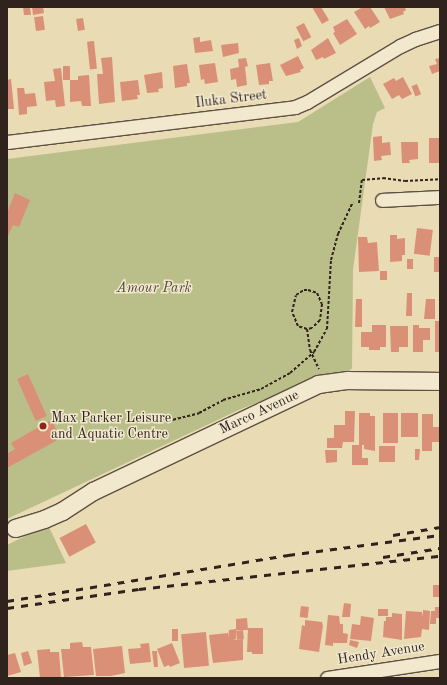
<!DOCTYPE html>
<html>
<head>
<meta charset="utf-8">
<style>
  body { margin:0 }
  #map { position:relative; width:447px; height:685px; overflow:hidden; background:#e9dbb4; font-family:"Old Standard TT",serif }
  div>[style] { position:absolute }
  .green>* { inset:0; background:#babf8a }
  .building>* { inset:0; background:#da9077; transform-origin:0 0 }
  .path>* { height:2px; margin-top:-1px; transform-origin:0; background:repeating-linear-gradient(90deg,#30221d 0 3px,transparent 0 5px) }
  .roads { filter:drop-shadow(1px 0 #5e5043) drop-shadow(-1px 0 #5e5043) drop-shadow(0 1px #5e5043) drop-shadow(0 -1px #5e5043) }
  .minor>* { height:13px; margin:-6.5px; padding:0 6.5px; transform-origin:6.5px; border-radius:6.5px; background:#f1e8ce }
  .tertiary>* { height:17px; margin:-8.5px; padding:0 8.5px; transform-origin:8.5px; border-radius:8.5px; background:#f1e8ce }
  .rail>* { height:3px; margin-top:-1.5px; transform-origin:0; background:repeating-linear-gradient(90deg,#30221d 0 7px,transparent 0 14px) }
  .dots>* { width:11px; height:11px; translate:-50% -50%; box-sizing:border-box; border:2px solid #f1e8ce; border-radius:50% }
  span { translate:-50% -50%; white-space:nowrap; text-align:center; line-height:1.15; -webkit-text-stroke:3px #f1e8ce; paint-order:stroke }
  .street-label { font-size:14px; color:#30221d }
  .park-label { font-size:14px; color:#524938; font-style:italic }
  .poi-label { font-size:14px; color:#30221d }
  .left { translate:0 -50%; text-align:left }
  .frame { position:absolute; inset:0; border:8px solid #30221d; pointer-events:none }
</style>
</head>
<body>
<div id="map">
  <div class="green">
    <i style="clip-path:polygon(370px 77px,385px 108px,377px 112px,373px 124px,353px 270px,352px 369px,323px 377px,241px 409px,7px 519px,7px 159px,298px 122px)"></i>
    <i style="clip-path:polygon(48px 525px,66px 563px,7px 571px,7px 545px)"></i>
  </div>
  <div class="building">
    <i style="clip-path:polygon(23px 7px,30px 7px,31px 15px,24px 15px)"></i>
    <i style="clip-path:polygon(32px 7px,43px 7px,44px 13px,33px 15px)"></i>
    <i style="clip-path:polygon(312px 7px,321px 7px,329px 20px,322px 24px)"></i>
    <i style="clip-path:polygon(363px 7px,370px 7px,380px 22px,370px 28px,369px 26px,365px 29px,354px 12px)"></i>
    <i style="clip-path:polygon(384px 7px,405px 7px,406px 10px,403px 12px,404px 14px,390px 19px)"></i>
    <i style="left:43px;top:16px;width:14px;height:9px;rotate:82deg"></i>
    <i style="left:83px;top:18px;width:12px;height:7px;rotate:81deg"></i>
    <i style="clip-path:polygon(347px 19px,357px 34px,340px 45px,333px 33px,335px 32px,333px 27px)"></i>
    <i style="left:304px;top:23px;width:16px;height:9px;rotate:63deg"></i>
    <i style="clip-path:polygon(200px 37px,200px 42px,211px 40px,213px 51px,195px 53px,193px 38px)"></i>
    <i style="clip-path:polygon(299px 38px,302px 46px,297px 49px,294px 40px)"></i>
    <i style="clip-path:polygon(328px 38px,336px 53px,324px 59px,323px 57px,316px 60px,311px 50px)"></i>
    <i style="left:94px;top:41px;width:28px;height:7px;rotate:84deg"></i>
    <i style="clip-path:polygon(238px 43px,239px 53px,223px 57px,221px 45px)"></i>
    <i style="clip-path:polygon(298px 56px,304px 68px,300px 70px,301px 72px,286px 76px,280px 65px)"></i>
    <i style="clip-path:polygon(112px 57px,115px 102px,99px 104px,97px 74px,103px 74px,101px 58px)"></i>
    <i style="clip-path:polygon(246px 58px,248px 66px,245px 67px,247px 85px,237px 87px,236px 79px,231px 80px,230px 69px,239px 67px,238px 59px)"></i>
    <i style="clip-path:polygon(440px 58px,440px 71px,432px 74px,429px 66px,437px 64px,435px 59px)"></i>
    <i style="clip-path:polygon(215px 63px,218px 82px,205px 84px,204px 79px,201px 80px,199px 65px)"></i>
    <i style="clip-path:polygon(270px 63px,273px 81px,269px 81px,269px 84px,259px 85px,256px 65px)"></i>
    <i style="clip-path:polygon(187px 64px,190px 83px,187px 83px,187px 86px,175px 88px,173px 66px)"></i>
    <i style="left:63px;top:66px;width:7px;height:14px"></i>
    <i style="clip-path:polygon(61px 68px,65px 106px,56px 107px,55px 100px,46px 101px,44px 82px,55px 81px,53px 69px)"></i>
    <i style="clip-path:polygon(162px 72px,163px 88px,158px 89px,159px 92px,147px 93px,144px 75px)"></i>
    <i style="clip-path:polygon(89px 75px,91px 106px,82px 106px,81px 101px,70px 102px,70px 80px,78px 80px,78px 76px)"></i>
    <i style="clip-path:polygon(403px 77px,412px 94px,402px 99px,399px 95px,392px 99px,383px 84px,394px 78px,396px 81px)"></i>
    <i style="clip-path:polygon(11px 79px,14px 109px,7px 109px,7px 80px)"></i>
    <i style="clip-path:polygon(138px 80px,140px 95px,137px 95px,138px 99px,122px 101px,120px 82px)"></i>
    <i style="left:417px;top:84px;width:11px;height:6px;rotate:68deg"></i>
    <i style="clip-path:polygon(17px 88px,24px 88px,25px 94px,35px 93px,37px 106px,27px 107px,27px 114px,19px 115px)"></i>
    <i style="clip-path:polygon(382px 136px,382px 143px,390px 142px,391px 155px,381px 156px,382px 160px,374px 161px,373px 137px)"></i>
    <i style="left:440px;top:138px;width:25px;height:11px;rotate:90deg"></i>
    <i style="clip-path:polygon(401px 142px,418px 142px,418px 159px,409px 160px,410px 163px,402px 163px)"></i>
    <i style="clip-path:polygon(15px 193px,30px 200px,19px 227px,13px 225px,7px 238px,7px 213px)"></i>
    <i style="left:417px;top:228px;width:16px;height:26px;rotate:7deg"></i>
    <i style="clip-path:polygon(390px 235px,397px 235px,397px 239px,405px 238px,405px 255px,402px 255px,402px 261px,390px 262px)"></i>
    <i style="clip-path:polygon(358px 237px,367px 237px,368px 243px,377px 242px,379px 271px,359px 272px)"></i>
    <i style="left:434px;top:257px;width:6px;height:15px"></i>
    <i style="left:407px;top:259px;width:6px;height:10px"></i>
    <i style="left:380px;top:271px;width:7px;height:9px"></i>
    <i style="clip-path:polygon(407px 293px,412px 293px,412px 316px,406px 316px)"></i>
    <i style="clip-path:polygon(356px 299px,362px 299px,362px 327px,355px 327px)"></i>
    <i style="clip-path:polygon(426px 299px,435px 299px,435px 319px,424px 319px)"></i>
    <i style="left:435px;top:321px;width:5px;height:31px"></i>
    <i style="clip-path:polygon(372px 325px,386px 325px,386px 347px,380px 347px,380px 350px,369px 350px,369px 347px,361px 347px,361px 332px,372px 332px)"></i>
    <i style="clip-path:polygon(413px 325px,419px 325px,419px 328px,430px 328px,430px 340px,423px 340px,423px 352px,413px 352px)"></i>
    <i style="clip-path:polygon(390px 326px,408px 326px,408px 347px,399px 347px,399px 352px,391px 352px)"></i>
    <i style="left:28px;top:374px;width:46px;height:12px;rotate:66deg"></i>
    <i style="clip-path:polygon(345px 411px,355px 411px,354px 442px,343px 442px,342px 448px,327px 448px,327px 438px,334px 438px,334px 425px,345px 425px)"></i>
    <i style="clip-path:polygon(359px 413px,370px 413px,370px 416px,375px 416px,375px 451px,364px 449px,364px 445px,362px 445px,362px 458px,368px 458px,368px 465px,352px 465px,352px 445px,359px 445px)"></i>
    <i style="left:383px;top:413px;width:15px;height:30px"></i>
    <i style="left:401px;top:413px;width:17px;height:24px"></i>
    <i style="clip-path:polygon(422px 414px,433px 414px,433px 427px,439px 427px,439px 442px,432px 442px,432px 451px,422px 451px)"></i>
    <i style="clip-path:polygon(51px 420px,61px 438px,7px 468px,7px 454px,15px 449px,11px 443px)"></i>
    <i style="left:379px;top:446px;width:16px;height:16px"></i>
    <i style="clip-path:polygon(415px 449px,420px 449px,419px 460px,415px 460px)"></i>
    <i style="clip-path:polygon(325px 450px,337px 450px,337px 462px,326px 463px)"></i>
    <i style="left:86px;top:524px;width:21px;height:30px;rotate:62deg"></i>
    <i style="left:433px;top:585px;width:7px;height:12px"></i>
    <i style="clip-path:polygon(344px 603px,351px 604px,350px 617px,342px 617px)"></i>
    <i style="left:301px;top:606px;width:8px;height:11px;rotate:7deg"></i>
    <i style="clip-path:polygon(435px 607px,440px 607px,440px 618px,436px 618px,436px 624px,430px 624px,431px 611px,435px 611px)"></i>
    <i style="left:378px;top:609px;width:10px;height:7px"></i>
    <i style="clip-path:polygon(423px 610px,430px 611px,429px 630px,422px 629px,421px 637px,404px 639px,406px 611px,422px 612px,423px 617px)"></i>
    <i style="clip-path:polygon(392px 613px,402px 614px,402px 640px,383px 637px,384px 621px,386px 621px,386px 617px,392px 617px)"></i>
    <i style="clip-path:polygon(328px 615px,339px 616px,340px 624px,343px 624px,343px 633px,348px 634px,347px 643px,333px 643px,333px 646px,325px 645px)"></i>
    <i style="clip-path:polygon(361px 616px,374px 618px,371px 641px,350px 639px,352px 624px,360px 625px)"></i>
    <i style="clip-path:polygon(247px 618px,248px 630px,236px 630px,236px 619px)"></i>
    <i style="clip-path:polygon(305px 620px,322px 622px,323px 626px,319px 652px,299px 649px,302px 625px,305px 626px)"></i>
    <i style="clip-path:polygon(248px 628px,263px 628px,263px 654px,252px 654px,252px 652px,247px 652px)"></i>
    <i style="left:172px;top:629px;width:6px;height:12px"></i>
    <i style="clip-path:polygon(236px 629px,236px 639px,233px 640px,243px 639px,243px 660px,213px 663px,209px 635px,228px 633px,228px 638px,229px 630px)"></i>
    <i style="left:243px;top:630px;width:9px;height:7px;rotate:84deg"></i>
    <i style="left:206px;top:632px;width:34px;height:25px;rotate:85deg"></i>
    <i style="clip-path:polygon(350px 640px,359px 642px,357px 648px,349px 645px)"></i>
    <i style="clip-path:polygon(82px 642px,83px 647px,91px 647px,94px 675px,64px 677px,61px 649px,70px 649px,70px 643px)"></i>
    <i style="clip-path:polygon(149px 643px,151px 662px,130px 664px,128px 649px,141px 648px,140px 644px)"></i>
    <i style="clip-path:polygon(172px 643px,180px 663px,170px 667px,169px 665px,164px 667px,157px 649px)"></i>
    <i style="clip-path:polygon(122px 646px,125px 673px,111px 676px,96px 676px,93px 649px)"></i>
    <i style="clip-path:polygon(50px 649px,50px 652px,59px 652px,61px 677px,40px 678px,37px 650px)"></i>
    <i style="clip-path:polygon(28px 651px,32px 663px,24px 666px,21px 653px)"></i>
    <i style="clip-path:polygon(152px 651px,157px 651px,158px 667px,154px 667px)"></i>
    <i style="clip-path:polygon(15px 653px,21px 672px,7px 676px,7px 655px)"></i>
  </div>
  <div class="path">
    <i style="left:359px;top:203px;width:23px;rotate:-83deg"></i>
    <i style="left:362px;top:180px;width:21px;rotate:-5deg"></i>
    <i style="left:383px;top:178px;width:22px;rotate:8deg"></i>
    <i style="left:405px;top:181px;width:35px;rotate:-3deg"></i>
    <i style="left:304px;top:290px;width:4px"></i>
    <i style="left:308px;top:290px;width:9px;rotate:18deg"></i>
    <i style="left:317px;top:293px;width:12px;rotate:66deg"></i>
    <i style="left:322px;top:304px;width:16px;rotate:97deg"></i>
    <i style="left:320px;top:320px;width:11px;rotate:135deg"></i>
    <i style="left:312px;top:328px;width:5px;rotate:169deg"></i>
    <i style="left:307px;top:329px;width:9px;rotate:-162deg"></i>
    <i style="left:298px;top:326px;width:15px;rotate:-113deg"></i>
    <i style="left:292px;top:312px;width:17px;rotate:-77deg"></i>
    <i style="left:296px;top:295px;width:9px;rotate:-32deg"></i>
    <i style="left:307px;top:329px;width:21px;rotate:82deg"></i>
    <i style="left:310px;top:350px;width:21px;rotate:65deg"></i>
    <i style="left:168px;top:421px;width:32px;rotate:-14deg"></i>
    <i style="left:199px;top:413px;width:27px;rotate:-28deg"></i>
    <i style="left:223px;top:400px;width:40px;rotate:-16deg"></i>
    <i style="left:261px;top:389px;width:33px;rotate:-29deg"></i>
    <i style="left:290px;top:373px;width:32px;rotate:-41deg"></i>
    <i style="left:314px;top:352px;width:26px;rotate:-61deg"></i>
    <i style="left:327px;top:329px;width:69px;rotate:-86.7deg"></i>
    <i style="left:331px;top:260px;width:27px;rotate:-75deg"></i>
    <i style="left:338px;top:234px;width:35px;rotate:-65deg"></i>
  </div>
  <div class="roads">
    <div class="minor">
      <i style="left:7px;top:142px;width:290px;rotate:-6.9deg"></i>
      <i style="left:295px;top:107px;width:13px;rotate:-23deg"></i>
      <i style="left:307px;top:102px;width:109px;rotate:-31.1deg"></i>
      <i style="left:400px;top:46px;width:17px;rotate:-25deg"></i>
      <i style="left:415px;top:39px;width:26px;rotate:-18deg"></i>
      <i style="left:382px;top:200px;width:58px;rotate:-3deg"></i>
      <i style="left:327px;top:678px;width:114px;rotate:-8.6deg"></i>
    </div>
    <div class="tertiary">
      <i style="left:15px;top:528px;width:30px;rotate:-17deg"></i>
      <i style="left:44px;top:519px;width:20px;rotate:-24deg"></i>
      <i style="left:62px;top:511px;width:37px;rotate:-33deg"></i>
      <i style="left:93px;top:491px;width:249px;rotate:-25.4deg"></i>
      <i style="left:318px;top:384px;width:30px;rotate:-8deg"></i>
      <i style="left:348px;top:380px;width:92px;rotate:0.6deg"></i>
    </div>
  </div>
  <div class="rail">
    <i style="left:393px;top:535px;width:48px;rotate:-9.7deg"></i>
    <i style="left:383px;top:557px;width:58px;rotate:-9deg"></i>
    <i style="left:7px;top:601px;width:285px;rotate:-9.3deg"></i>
    <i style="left:288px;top:555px;width:153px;rotate:-7.5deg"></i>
    <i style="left:7px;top:608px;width:133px;rotate:-8.2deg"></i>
    <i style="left:139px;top:589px;width:303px;rotate:-6.3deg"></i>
  </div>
  <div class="dots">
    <i style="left:43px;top:426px;background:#8f2418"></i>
  </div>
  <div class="street-label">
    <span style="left:231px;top:99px;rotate:-7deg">Iluka Street</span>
    <span style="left:259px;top:412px;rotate:-25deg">Marco Avenue</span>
    <span style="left:381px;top:653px;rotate:-9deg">Hendy Avenue</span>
  </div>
  <div class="park-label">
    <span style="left:154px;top:288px">Amour Park</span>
  </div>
  <div class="poi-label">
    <span class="left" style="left:51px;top:426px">Max Parker Leisure<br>and Aquatic Centre</span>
  </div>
  <div class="frame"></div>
</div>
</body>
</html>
